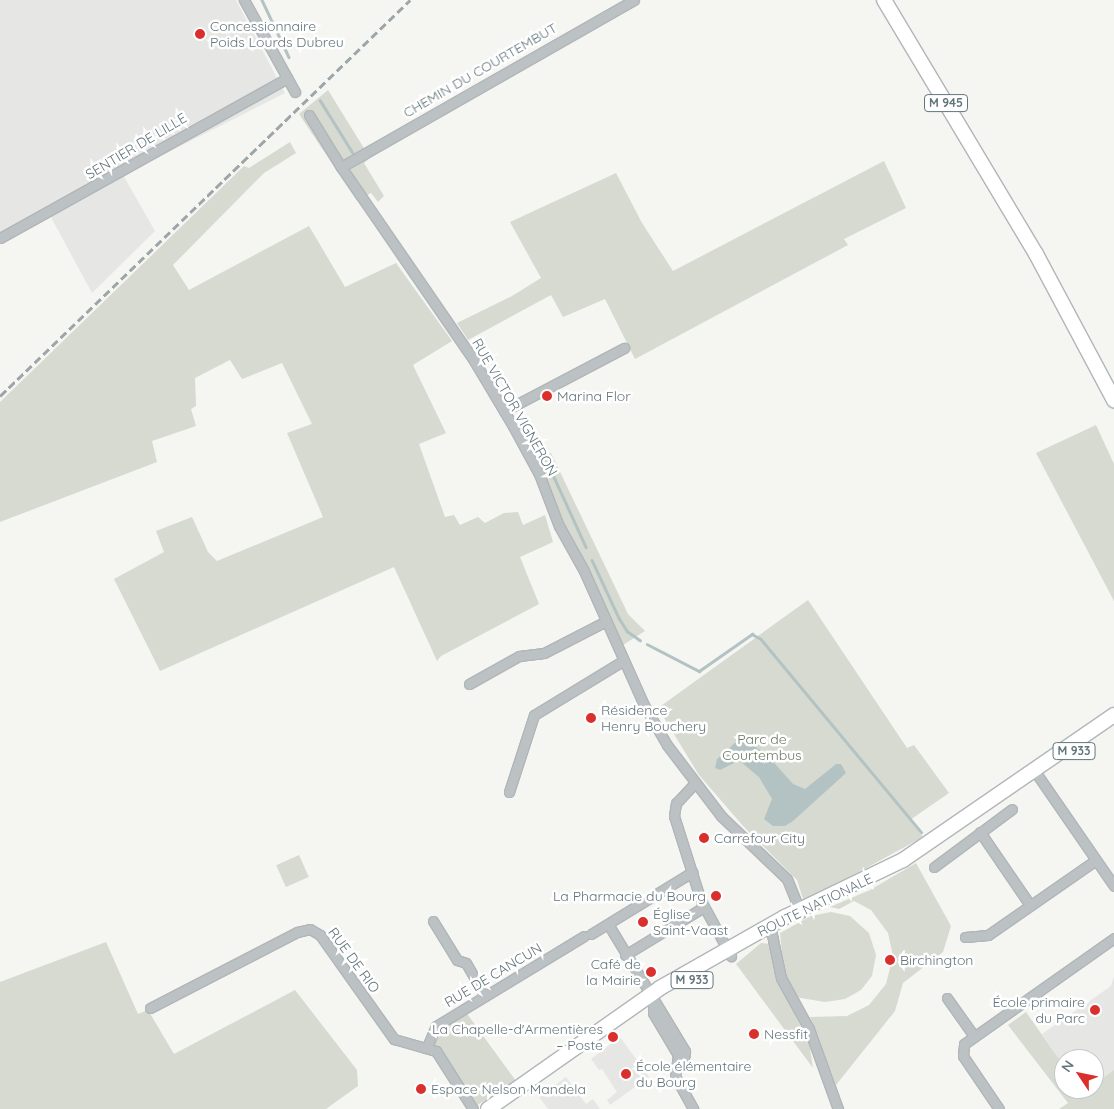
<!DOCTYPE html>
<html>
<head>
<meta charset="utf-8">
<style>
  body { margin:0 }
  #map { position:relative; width:1114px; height:1109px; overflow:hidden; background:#f5f5f2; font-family:Quicksand,sans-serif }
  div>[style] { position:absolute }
  .built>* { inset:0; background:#e6e6e5 }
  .green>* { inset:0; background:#d6dad1; transform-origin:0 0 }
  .water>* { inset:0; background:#b3c3c4 }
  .stream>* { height:2.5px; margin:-1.25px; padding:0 1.25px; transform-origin:1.25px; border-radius:1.25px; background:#b3c3c4 }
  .roads { filter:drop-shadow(1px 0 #b0b6b9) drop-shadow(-1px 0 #b0b6b9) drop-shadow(0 1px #b0b6b9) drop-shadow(0 -1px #b0b6b9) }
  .street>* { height:9px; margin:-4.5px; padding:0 4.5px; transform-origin:4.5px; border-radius:4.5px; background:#bcc2c4 }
  .primary>* { height:14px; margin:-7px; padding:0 7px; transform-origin:7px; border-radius:7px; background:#fff }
  .rail>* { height:2.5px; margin-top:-1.25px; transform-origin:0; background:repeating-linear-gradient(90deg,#9ca6a9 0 8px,transparent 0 12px) }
  .dots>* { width:14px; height:14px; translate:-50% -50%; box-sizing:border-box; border:2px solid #fff; border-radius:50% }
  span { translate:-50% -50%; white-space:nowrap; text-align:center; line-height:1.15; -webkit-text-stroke:5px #fff; paint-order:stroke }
  .shield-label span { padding:1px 4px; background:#fff; border:1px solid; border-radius:4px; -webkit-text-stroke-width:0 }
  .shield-label { font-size:12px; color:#62767c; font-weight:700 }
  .poi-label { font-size:14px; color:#62767c }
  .left { translate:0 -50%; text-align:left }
  .right { translate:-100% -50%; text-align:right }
  .street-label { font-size:14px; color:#62767c }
  .park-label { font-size:14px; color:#6d7964 }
  .north { position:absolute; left:1054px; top:1049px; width:50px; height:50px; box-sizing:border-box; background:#fff; border:1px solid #c0c8cb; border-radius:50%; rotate:304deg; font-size:14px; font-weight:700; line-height:20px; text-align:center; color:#62767c }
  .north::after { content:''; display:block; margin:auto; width:18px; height:22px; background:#da302d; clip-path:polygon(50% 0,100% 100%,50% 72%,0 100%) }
</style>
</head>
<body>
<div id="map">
  <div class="built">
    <i style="clip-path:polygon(0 0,236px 0,285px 93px,123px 175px,155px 231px,92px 293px,46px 208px,0 232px)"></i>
    <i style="clip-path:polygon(1114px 976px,1114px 1070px,1094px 1084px,1094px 1059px,1064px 1059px,1064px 1066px,1042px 1034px,1111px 986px)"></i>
    <i style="clip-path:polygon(620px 1037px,649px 1077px,610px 1105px,607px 1100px,617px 1092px,602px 1069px,599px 1070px,591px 1059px)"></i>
    <i style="clip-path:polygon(566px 1077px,586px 1104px,593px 1099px,600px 1109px,548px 1109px,539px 1097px)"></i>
  </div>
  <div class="green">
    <i style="clip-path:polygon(328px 90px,370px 158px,364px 163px,384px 196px,378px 202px,371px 193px,357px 201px,299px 114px)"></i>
    <i style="clip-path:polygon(290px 142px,296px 153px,264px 173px,173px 265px,189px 290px,309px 226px,345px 287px,396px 263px,452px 341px,413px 365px,446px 433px,419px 444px,445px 517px,454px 515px,460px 525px,478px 517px,485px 523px,504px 513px,518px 512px,523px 525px,545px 515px,553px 542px,520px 557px,539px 604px,441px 656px,437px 661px,394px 567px,160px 671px,114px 579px,164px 552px,156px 531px,192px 517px,208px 552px,217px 561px,323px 517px,287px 433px,312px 424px,282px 363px,242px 379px,230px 360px,195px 378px,196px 406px,191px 409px,196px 426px,152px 441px,157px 462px,0 522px,0 402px,244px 166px,249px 168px)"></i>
    <i style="clip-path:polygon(884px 161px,906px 208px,844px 239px,848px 245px,635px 359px,605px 299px,563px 317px,551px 295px,468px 340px,457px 323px,512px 296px,541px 278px,510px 222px,616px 173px,642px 223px,673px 271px)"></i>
    <i style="clip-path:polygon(1096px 425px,1114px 464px,1114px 601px,1036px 453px)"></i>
    <i style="clip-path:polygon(551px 453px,628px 614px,645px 631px,623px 645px,568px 538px,537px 460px)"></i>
    <i style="clip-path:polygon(808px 600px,907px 748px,914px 745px,949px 793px,910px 820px,923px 837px,804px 902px,797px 880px,744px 827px,699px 775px,658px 708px)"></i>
    <i style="left:299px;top:855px;width:24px;height:25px;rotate:66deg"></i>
    <i style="clip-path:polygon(916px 863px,951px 926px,943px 952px,903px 983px,895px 1011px,836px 1085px,810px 1017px,847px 1016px,869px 1005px,886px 984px,893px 956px,888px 933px,871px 910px,854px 901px,839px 909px,830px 907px,870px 890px)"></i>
    <i style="clip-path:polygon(831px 912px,850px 916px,869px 933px,876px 955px,872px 976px,861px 990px,845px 999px,825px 1002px,795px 997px,784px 972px,780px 933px,811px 916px)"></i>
    <i style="clip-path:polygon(106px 942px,138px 1014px,148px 1010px,174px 1054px,295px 990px,357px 1070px,358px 1086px,326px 1109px,0 1109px,0 982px)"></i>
    <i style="clip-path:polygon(761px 943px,770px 944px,780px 986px,809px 1043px,813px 1068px,736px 964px)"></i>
    <i style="clip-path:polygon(465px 1011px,516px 1081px,476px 1106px,432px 1042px,436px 1030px)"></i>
    <i style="clip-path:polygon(1026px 1012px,1064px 1066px,1064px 1089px,1082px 1092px,1094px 1089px,1094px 1084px,1114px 1070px,1114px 1109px,1059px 1109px,1068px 1103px,1008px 1025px)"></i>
  </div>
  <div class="water">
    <i style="clip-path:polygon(745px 739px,768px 756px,793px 784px,805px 789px,836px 764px,841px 764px,846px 773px,793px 821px,785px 826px,773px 826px,764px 819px,772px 799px,759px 777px,741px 762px,736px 762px,720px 770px,715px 768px,717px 759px,737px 741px)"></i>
  </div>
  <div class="stream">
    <i style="left:262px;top:0;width:63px;rotate:64.7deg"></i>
    <i style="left:320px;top:100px;width:62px;rotate:58.1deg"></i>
    <i style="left:554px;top:477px;width:77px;rotate:65.4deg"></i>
    <i style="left:592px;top:560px;width:64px;rotate:65deg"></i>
    <i style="left:619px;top:618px;width:15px;rotate:58deg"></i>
    <i style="left:627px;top:631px;width:16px;rotate:35deg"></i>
    <i style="left:647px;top:644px;width:59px;rotate:27.4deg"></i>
    <i style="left:699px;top:671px;width:65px;rotate:-34.9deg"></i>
    <i style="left:752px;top:634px;width:10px;rotate:29deg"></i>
    <i style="left:761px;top:639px;width:251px;rotate:50.3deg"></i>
  </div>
  <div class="roads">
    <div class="street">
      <i style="left:244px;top:0;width:105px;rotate:61deg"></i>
      <i style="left:309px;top:115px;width:61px;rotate:58.4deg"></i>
      <i style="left:341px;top:167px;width:233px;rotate:55.5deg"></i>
      <i style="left:473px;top:359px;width:78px;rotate:59.2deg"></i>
      <i style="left:513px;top:426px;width:55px;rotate:61.6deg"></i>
      <i style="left:539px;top:474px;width:56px;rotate:69deg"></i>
      <i style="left:559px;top:526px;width:51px;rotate:60.9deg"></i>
      <i style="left:584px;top:571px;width:147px;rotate:65.9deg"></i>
      <i style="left:644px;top:705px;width:46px;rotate:60.1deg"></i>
      <i style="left:667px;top:745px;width:89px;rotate:52.7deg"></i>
      <i style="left:721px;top:816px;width:91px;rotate:43.7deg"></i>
      <i style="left:787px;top:879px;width:37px;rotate:68deg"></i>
      <i style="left:341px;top:167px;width:337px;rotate:-29.7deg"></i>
      <i style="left:0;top:238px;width:329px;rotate:-29.1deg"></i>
      <i style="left:504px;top:411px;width:136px;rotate:-27.7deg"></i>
      <i style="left:469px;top:684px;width:57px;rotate:-29.2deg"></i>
      <i style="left:519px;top:656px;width:25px;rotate:-7deg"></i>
      <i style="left:544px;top:653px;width:70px;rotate:-27.3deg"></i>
      <i style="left:1034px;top:770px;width:141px;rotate:55.4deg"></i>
      <i style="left:694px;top:784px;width:26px;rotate:133deg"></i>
      <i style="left:676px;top:803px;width:13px;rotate:99deg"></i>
      <i style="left:674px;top:816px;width:89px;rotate:72.4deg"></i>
      <i style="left:701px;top:901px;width:63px;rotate:61.4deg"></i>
      <i style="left:509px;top:792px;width:81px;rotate:-72deg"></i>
      <i style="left:534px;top:715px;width:105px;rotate:-31.4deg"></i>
      <i style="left:980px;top:832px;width:88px;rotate:55.6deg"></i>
      <i style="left:934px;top:867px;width:97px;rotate:-36.6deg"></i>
      <i style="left:433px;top:921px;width:46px;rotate:58.4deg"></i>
      <i style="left:457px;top:960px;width:9px;rotate:18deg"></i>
      <i style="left:466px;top:963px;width:38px;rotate:60deg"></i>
      <i style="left:608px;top:924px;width:149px;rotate:58.8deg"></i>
      <i style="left:685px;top:1051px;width:8px;rotate:97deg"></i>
      <i style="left:684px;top:1059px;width:13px;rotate:135deg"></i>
      <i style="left:770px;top:925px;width:54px;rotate:78.3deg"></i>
      <i style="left:781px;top:978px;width:58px;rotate:61.2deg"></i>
      <i style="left:809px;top:1029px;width:85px;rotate:70.1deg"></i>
      <i style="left:591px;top:934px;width:119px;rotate:-31.5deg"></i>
      <i style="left:965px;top:937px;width:23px;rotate:-5deg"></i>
      <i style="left:988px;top:935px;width:131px;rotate:-34.8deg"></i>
      <i style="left:625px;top:955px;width:92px;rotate:-31.3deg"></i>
      <i style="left:947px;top:998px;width:47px;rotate:54.6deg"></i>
      <i style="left:653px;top:1004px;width:9px;rotate:90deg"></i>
      <i style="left:653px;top:1013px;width:49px;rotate:59.2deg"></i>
      <i style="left:678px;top:1055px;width:21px;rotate:98deg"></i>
      <i style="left:675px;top:1076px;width:38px;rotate:61deg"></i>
      <i style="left:150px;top:1008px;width:165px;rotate:-27.3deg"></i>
      <i style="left:297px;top:932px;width:13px;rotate:-13deg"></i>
      <i style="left:310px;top:929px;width:12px;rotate:31deg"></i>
      <i style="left:320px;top:935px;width:128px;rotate:54.6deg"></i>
      <i style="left:394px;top:1039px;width:44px;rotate:15.9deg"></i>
      <i style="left:436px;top:1051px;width:69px;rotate:57.5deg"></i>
      <i style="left:427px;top:1047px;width:23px;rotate:-67deg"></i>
      <i style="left:436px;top:1026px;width:173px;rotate:-31.3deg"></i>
      <i style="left:999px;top:1109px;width:64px;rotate:-124.2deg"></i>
      <i style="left:963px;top:1056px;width:12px;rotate:-85deg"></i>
      <i style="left:964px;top:1044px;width:184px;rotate:-35.2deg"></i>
    </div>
    <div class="primary">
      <i style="left:884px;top:0;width:296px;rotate:59.1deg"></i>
      <i style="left:1036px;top:254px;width:166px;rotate:61.9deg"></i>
      <i style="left:488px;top:1109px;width:210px;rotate:-35.1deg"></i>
      <i style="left:660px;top:988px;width:144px;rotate:-29.6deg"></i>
      <i style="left:785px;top:917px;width:131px;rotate:-25.8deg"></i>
      <i style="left:903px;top:860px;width:256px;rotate:-34.5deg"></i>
    </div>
  </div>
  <div class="rail">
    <i style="left:0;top:396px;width:570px;rotate:-44deg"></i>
  </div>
  <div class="dots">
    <i style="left:200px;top:34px;background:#da302d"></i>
    <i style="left:547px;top:396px;background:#da302d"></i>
    <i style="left:591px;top:718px;background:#da302d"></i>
    <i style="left:704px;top:838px;background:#da302d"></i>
    <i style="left:716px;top:896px;background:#da302d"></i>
    <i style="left:643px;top:922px;background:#da302d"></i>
    <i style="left:890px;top:960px;background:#da302d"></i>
    <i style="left:651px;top:972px;background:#da302d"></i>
    <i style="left:1095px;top:1010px;background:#da302d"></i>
    <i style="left:754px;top:1034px;background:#da302d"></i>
    <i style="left:613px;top:1037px;background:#da302d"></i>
    <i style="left:626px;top:1074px;background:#da302d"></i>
    <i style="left:421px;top:1089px;background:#da302d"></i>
  </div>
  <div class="shield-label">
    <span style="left:946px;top:103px">M 945</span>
    <span style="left:1074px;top:751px">M 933</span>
    <span style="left:692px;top:980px">M 933</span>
  </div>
  <div class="poi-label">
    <span class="left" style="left:210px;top:34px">Concessionnaire<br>Poids Lourds Dubreu</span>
    <span class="left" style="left:557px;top:396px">Marina Flor</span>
    <span class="left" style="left:601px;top:718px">Résidence<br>Henry Bouchery</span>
    <span class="left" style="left:714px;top:838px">Carrefour City</span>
    <span class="right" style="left:706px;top:896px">La Pharmacie du Bourg</span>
    <span class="left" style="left:653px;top:922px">Église<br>Saint-Vaast</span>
    <span class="left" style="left:900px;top:960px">Birchington</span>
    <span class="right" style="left:641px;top:972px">Café de<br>la Mairie</span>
    <span class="right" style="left:1085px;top:1010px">École primaire<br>du Parc</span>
    <span class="right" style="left:603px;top:1037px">La Chapelle-d'Armentières<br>– Poste</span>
    <span class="left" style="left:764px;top:1034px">Nessfit</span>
    <span class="left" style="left:636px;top:1074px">École élémentaire<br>du Bourg</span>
    <span class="left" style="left:431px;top:1089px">Espace Nelson Mandela</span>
  </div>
  <div class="street-label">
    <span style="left:480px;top:70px;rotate:-30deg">CHEMIN DU COURTEMBUT</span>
    <span style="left:136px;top:146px;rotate:-31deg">SENTIER DE LILLE</span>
    <span style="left:515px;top:407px;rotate:60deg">RUE VICTOR VIGNERON</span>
    <span style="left:815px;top:905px;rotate:-26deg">ROUTE NATIONALE</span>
    <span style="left:354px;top:960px;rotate:54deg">RUE DE RIO</span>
    <span style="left:493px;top:975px;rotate:-31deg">RUE DE CANCUN</span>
  </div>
  <div class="park-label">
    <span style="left:762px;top:747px">Parc de<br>Courtembus</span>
  </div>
  <div class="north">N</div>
</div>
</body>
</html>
